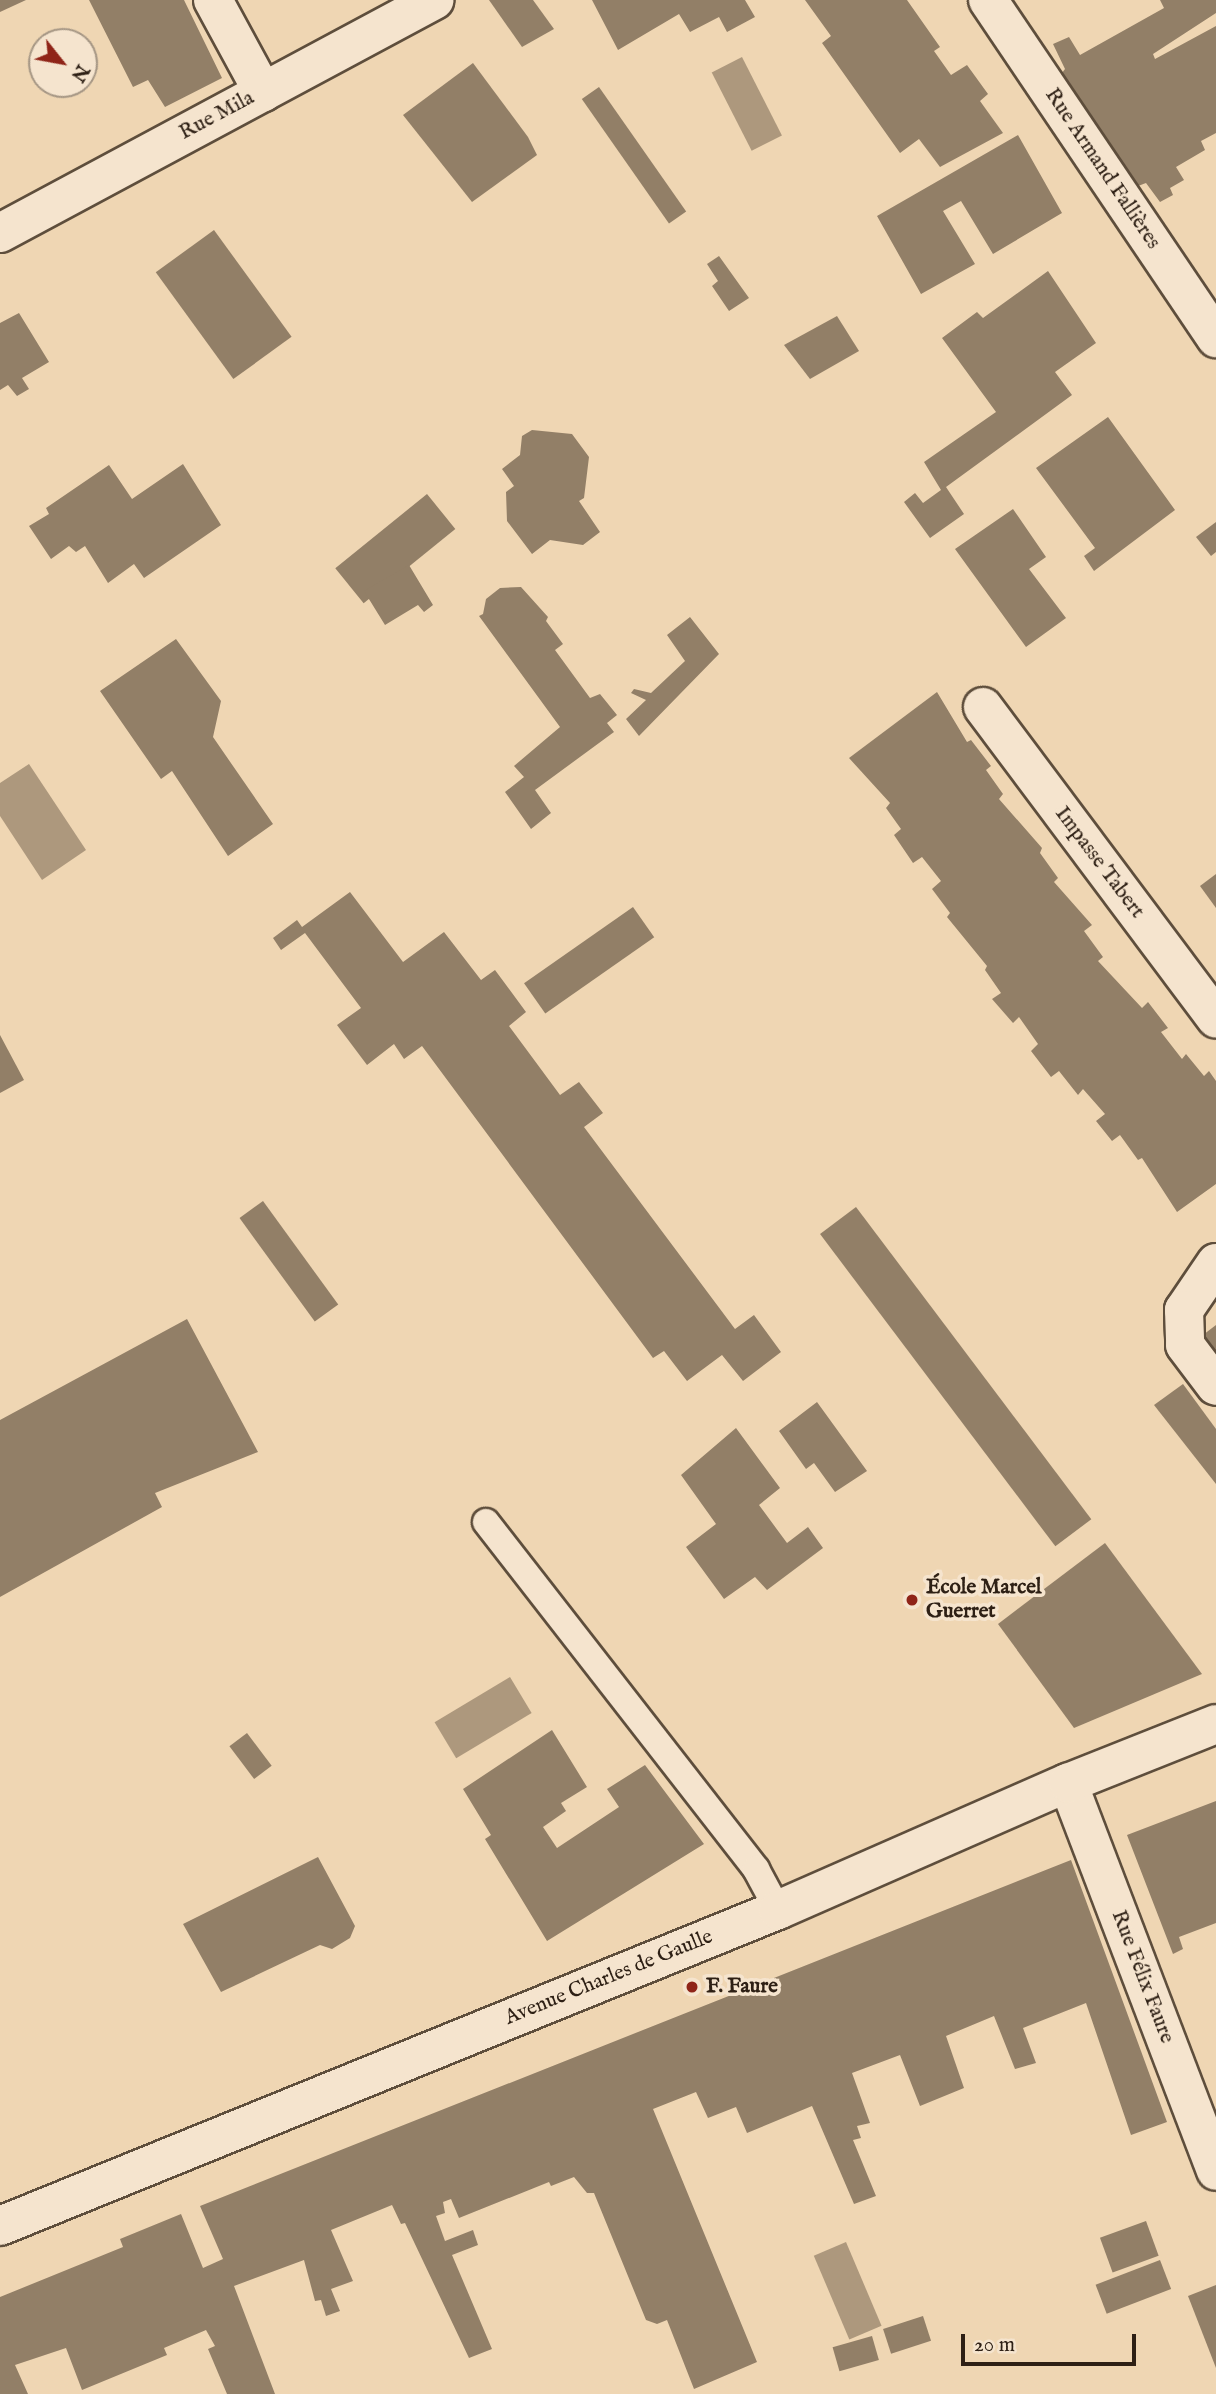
<!DOCTYPE html>
<html>
<head>
<meta charset="utf-8">
<style>
  body { margin:0 }
  #map { position:relative; width:1216px; height:2394px; overflow:hidden; background:#efd6b3; font-family:"IM FELL English",serif }
  div>[style] { position:absolute }
  .water>* { inset:0; background:#ad987d; transform-origin:0 0 }
  .building>* { inset:0; background:#927f67; transform-origin:0 0 }
  .roads { filter:drop-shadow(2px 0 #5e4e3c) drop-shadow(-2px 0 #5e4e3c) drop-shadow(0 2px #5e4e3c) drop-shadow(0 -2px #5e4e3c) }
  .service>* { height:26px; margin:-13px; padding:0 13px; transform-origin:13px; border-radius:13px; background:#f5e4ce }
  .minor>* { height:38px; margin:-19px; padding:0 19px; transform-origin:19px; border-radius:19px; background:#f5e4ce }
  .tertiary>* { height:38px; margin:-19px; padding:0 19px; transform-origin:19px; border-radius:19px; background:#f5e4ce }
  .dots>* { width:19px; height:19px; translate:-50% -50%; box-sizing:border-box; border:4px solid #f5e4ce; border-radius:50% }
  span { translate:-50% -50%; white-space:nowrap; text-align:center; line-height:1.15; -webkit-text-stroke:7px #f5e4ce; paint-order:stroke }
  .street-label { font-size:21px; color:#2e2015 }
  .poi-label { font-size:21px; color:#2e2015; font-weight:700 }
  .left { translate:0 -50%; text-align:left }
  .north { position:absolute; left:28px; top:28px; width:70px; height:70px; box-sizing:border-box; background:#f5e4ce; border:2px solid #a59684; border-radius:50%; rotate:121deg; font-size:19px; font-weight:700; line-height:28px; text-align:center; color:#2e2015 }
  .north::after { content:''; display:block; margin:auto; width:24px; height:32px; background:#8f2418; clip-path:polygon(50% 0,100% 100%,50% 72%,0 100%) }
  .scale { position:absolute; left:961px; top:2334px; width:175px; height:32px; box-sizing:border-box; border:4px solid #2e2015; border-top:0; padding-left:9px; font-size:21px; line-height:24px; white-space:nowrap; color:#2e2015; -webkit-text-stroke:5px #f5e4ce; paint-order:stroke }
</style>
</head>
<body>
<div id="map">
  <div class="water">
    <i style="left:742px;top:57px;width:88px;height:34px;rotate:63deg"></i>
    <i style="clip-path:polygon(29px 764px,86px 850px,42px 880px,0 816px,0 783px)"></i>
    <i style="left:510px;top:1677px;width:42px;height:88px;rotate:59deg"></i>
    <i style="left:846px;top:2242px;width:91px;height:35px;rotate:67deg"></i>
  </div>
  <div class="building">
    <i style="clip-path:polygon(0 0,26px 0,0 12px)"></i>
    <i style="clip-path:polygon(89px 0,184px 0,222px 78px,165px 107px,148px 80px,133px 87px)"></i>
    <i style="clip-path:polygon(489px 0,533px 0,554px 29px,522px 47px)"></i>
    <i style="clip-path:polygon(592px 0,745px 0,755px 17px,727px 32px,719px 17px,690px 32px,679px 14px,618px 50px)"></i>
    <i style="clip-path:polygon(805px 0,907px 0,940px 47px,934px 51px,951px 75px,967px 65px,988px 94px,980px 101px,1003px 133px,940px 167px,919px 139px,900px 153px,822px 43px,831px 36px)"></i>
    <i style="clip-path:polygon(1160px 0,1216px 0,1216px 13px,1153px 54px,1155px 59px,1216px 26px,1216px 133px,1201px 141px,1205px 150px,1176px 167px,1184px 180px,1170px 188px,1173px 195px,1160px 202px,1146px 183px,1138px 186px,1062px 73px,1065px 69px,1053px 44px,1069px 37px,1080px 55px,1164px 8px)"></i>
    <i style="clip-path:polygon(473px 63px,528px 137px,537px 155px,472px 202px,403px 115px)"></i>
    <i style="left:599px;top:87px;width:152px;height:21px;rotate:55deg"></i>
    <i style="clip-path:polygon(1018px 135px,1062px 213px,993px 254px,961px 201px,943px 211px,975px 264px,921px 294px,877px 216px)"></i>
    <i style="left:214px;top:230px;width:132px;height:72px;rotate:54deg"></i>
    <i style="clip-path:polygon(719px 256px,749px 298px,729px 311px,712px 286px,718px 281px,707px 264px)"></i>
    <i style="clip-path:polygon(1048px 271px,1096px 343px,1055px 372px,1072px 395px,946px 487px,964px 514px,930px 538px,904px 502px,915px 493px,923px 503px,941px 490px,924px 462px,996px 412px,942px 338px,977px 312px,983px 318px)"></i>
    <i style="clip-path:polygon(19px 313px,49px 362px,22px 378px,29px 389px,17px 396px,8px 385px,0 390px,0 323px)"></i>
    <i style="clip-path:polygon(837px 316px,859px 351px,810px 379px,784px 345px)"></i>
    <i style="clip-path:polygon(1108px 417px,1175px 510px,1094px 571px,1084px 556px,1095px 548px,1036px 468px)"></i>
    <i style="clip-path:polygon(532px 430px,572px 434px,589px 457px,584px 498px,579px 501px,600px 532px,583px 545px,550px 540px,532px 554px,507px 521px,506px 492px,514px 486px,502px 469px,520px 455px,522px 436px)"></i>
    <i style="clip-path:polygon(183px 464px,221px 525px,144px 578px,134px 564px,108px 583px,85px 546px,76px 552px,69px 546px,51px 559px,29px 526px,49px 514px,46px 508px,109px 465px,132px 499px)"></i>
    <i style="left:427px;top:494px;width:45px;height:118px;rotate:51deg"></i>
    <i style="clip-path:polygon(1013px 509px,1046px 557px,1029px 569px,1066px 618px,1026px 647px,955px 549px)"></i>
    <i style="clip-path:polygon(1216px 522px,1216px 552px,1211px 556px,1196px 537px)"></i>
    <i style="clip-path:polygon(409px 565px,433px 605px,424px 612px,418px 605px,385px 625px,364px 591px)"></i>
    <i style="clip-path:polygon(521px 587px,548px 617px,546px 621px,563px 644px,555px 650px,590px 698px,600px 694px,617px 715px,607px 723px,614px 732px,535px 790px,551px 813px,531px 829px,505px 792px,524px 777px,514px 766px,560px 727px,479px 616px,483px 614px,486px 599px,500px 588px)"></i>
    <i style="clip-path:polygon(690px 617px,719px 654px,639px 736px,626px 719px,646px 700px,631px 693px,634px 689px,651px 693px,685px 661px,667px 635px)"></i>
    <i style="clip-path:polygon(176px 639px,221px 701px,213px 737px,273px 824px,228px 856px,172px 771px,161px 779px,100px 691px)"></i>
    <i style="clip-path:polygon(937px 692px,967px 742px,971px 740px,991px 766px,986px 770px,1003px 794px,999px 799px,1042px 848px,1040px 853px,1058px 878px,1054px 882px,1092px 925px,1084px 931px,1103px 957px,1098px 961px,1142px 1008px,1148px 1002px,1168px 1028px,1161px 1032px,1182px 1059px,1186px 1054px,1204px 1076px,1209px 1071px,1216px 1081px,1216px 1184px,1177px 1212px,1142px 1158px,1138px 1160px,1120px 1135px,1112px 1141px,1096px 1121px,1105px 1114px,1083px 1089px,1078px 1095px,1059px 1071px,1051px 1077px,1031px 1051px,1038px 1044px,1019px 1017px,1013px 1023px,992px 999px,1001px 993px,985px 970px,987px 966px,947px 917px,950px 913px,932px 889px,941px 881px,922px 857px,913px 863px,894px 835px,901px 829px,886px 808px,890px 803px,849px 758px)"></i>
    <i style="clip-path:polygon(1216px 874px,1216px 908px,1200px 886px)"></i>
    <i style="clip-path:polygon(350px 892px,403px 962px,444px 932px,481px 980px,495px 970px,526px 1012px,509px 1026px,529px 1053px,560px 1095px,579px 1082px,603px 1113px,584px 1127px,735px 1329px,754px 1315px,781px 1352px,743px 1381px,722px 1355px,687px 1381px,664px 1351px,653px 1358px,422px 1046px,404px 1059px,394px 1044px,367px 1065px,337px 1025px,361px 1008px,305px 933px,281px 950px,273px 938px,297px 920px,302px 927px)"></i>
    <i style="left:633px;top:907px;width:37px;height:133px;rotate:55deg"></i>
    <i style="clip-path:polygon(0 1035px,24px 1080px,0 1093px)"></i>
    <i style="left:263px;top:1201px;width:128px;height:29px;rotate:54deg"></i>
    <i style="left:856px;top:1207px;width:391px;height:45px;rotate:53deg"></i>
    <i style="clip-path:polygon(187px 1319px,258px 1452px,155px 1493px,162px 1507px,0 1597px,0 1420px)"></i>
    <i style="clip-path:polygon(1216px 1325px,1216px 1361px,1199px 1338px)"></i>
    <i style="clip-path:polygon(1183px 1384px,1216px 1429px,1216px 1484px,1154px 1405px)"></i>
    <i style="clip-path:polygon(817px 1402px,867px 1471px,835px 1492px,814px 1463px,806px 1469px,779px 1431px)"></i>
    <i style="clip-path:polygon(736px 1428px,780px 1488px,759px 1505px,787px 1543px,808px 1527px,823px 1548px,767px 1590px,755px 1577px,724px 1599px,686px 1547px,716px 1524px,681px 1475px)"></i>
    <i style="clip-path:polygon(1105px 1543px,1202px 1674px,1074px 1728px,998px 1624px)"></i>
    <i style="clip-path:polygon(552px 1730px,587px 1787px,561px 1803px,566px 1811px,543px 1827px,557px 1848px,619px 1807px,607px 1789px,645px 1765px,704px 1844px,547px 1941px,485px 1839px,491px 1835px,463px 1789px)"></i>
    <i style="left:247px;top:1733px;width:41px;height:22px;rotate:53deg"></i>
    <i style="clip-path:polygon(1216px 1801px,1216px 1923px,1179px 1937px,1183px 1949px,1173px 1954px,1127px 1835px)"></i>
    <i style="clip-path:polygon(318px 1857px,355px 1926px,350px 1938px,332px 1949px,320px 1945px,221px 1992px,183px 1924px)"></i>
    <i style="clip-path:polygon(1071px 1860px,1167px 2122px,1131px 2135px,1086px 2003px,1023px 2028px,1036px 2063px,1015px 2069px,994px 2016px,946px 2036px,964px 2088px,920px 2106px,900px 2055px,852px 2073px,870px 2123px,857px 2126px,861px 2138px,853px 2140px,876px 2196px,854px 2204px,812px 2106px,747px 2133px,736px 2107px,708px 2118px,696px 2092px,653px 2109px,757px 2362px,694px 2389px,667px 2320px,657px 2324px,646px 2320px,594px 2193px,587px 2193px,574px 2177px,551px 2186px,549px 2182px,459px 2218px,451px 2199px,443px 2202px,445px 2213px,436px 2216px,445px 2241px,473px 2230px,478px 2245px,452px 2255px,492px 2349px,469px 2358px,405px 2223px,401px 2224px,392px 2205px,331px 2230px,353px 2281px,331px 2289px,340px 2311px,326px 2316px,321px 2300px,315px 2301px,304px 2260px,234px 2286px,275px 2394px,227px 2394px,208px 2349px,215px 2346px,206px 2330px,164px 2348px,167px 2355px,82px 2390px,66px 2348px,15px 2365px,28px 2394px,0 2394px,0 2297px,123px 2247px,120px 2239px,181px 2214px,203px 2268px,223px 2259px,200px 2206px)"></i>
    <i style="left:1146px;top:2221px;width:37px;height:49px;rotate:70deg"></i>
    <i style="left:1160px;top:2260px;width:31px;height:69px;rotate:69deg"></i>
    <i style="clip-path:polygon(1216px 2285px,1216px 2368px,1188px 2296px)"></i>
    <i style="left:923px;top:2316px;width:26px;height:42px;rotate:72deg"></i>
    <i style="left:872px;top:2336px;width:25px;height:41px;rotate:74deg"></i>
  </div>
  <div class="roads">
    <div class="service">
      <i style="left:486px;top:1522px;width:440px;rotate:52.1deg"></i>
      <i style="left:756px;top:1869px;width:47px;rotate:61.8deg"></i>
    </div>
    <div class="minor">
      <i style="left:213px;top:0;width:105px;rotate:61.5deg"></i>
      <i style="left:988px;top:0;width:408px;rotate:56deg"></i>
      <i style="left:0;top:233px;width:493px;rotate:-28.2deg"></i>
      <i style="left:983px;top:707px;width:389px;rotate:53.2deg"></i>
      <i style="left:1216px;top:1263px;width:57px;rotate:124.2deg"></i>
      <i style="left:1184px;top:1310px;width:35px;rotate:88deg"></i>
      <i style="left:1185px;top:1345px;width:51px;rotate:52.9deg"></i>
      <i style="left:1068px;top:1783px;width:415px;rotate:69.1deg"></i>
    </div>
    <div class="tertiary">
      <i style="left:0;top:2226px;width:840px;rotate:-22.11deg"></i>
      <i style="left:778px;top:1910px;width:317px;rotate:-23.7deg"></i>
      <i style="left:1068px;top:1783px;width:159px;rotate:-21.7deg"></i>
    </div>
  </div>
  <div class="dots">
    <i style="left:912px;top:1600px;background:#8f2418"></i>
    <i style="left:692px;top:1987px;background:#8f2418"></i>
  </div>
  <div class="street-label">
    <span style="left:217px;top:116px;rotate:-28deg">Rue Mila</span>
    <span style="left:1102px;top:169px;rotate:56deg">Rue Armand Fallières</span>
    <span style="left:1099px;top:863px;rotate:53deg">Impasse Tabert</span>
    <span style="left:1142px;top:1977px;rotate:69deg">Rue Félix Faure</span>
    <span style="left:609px;top:1978px;rotate:-22deg">Avenue Charles de Gaulle</span>
  </div>
  <div class="poi-label">
    <span class="left" style="left:926px;top:1600px">École Marcel<br>Guerret</span>
    <span class="left" style="left:706px;top:1987px">F. Faure</span>
  </div>
  <div class="north">N</div>
  <div class="scale">20 m</div>
</div>
</body>
</html>
